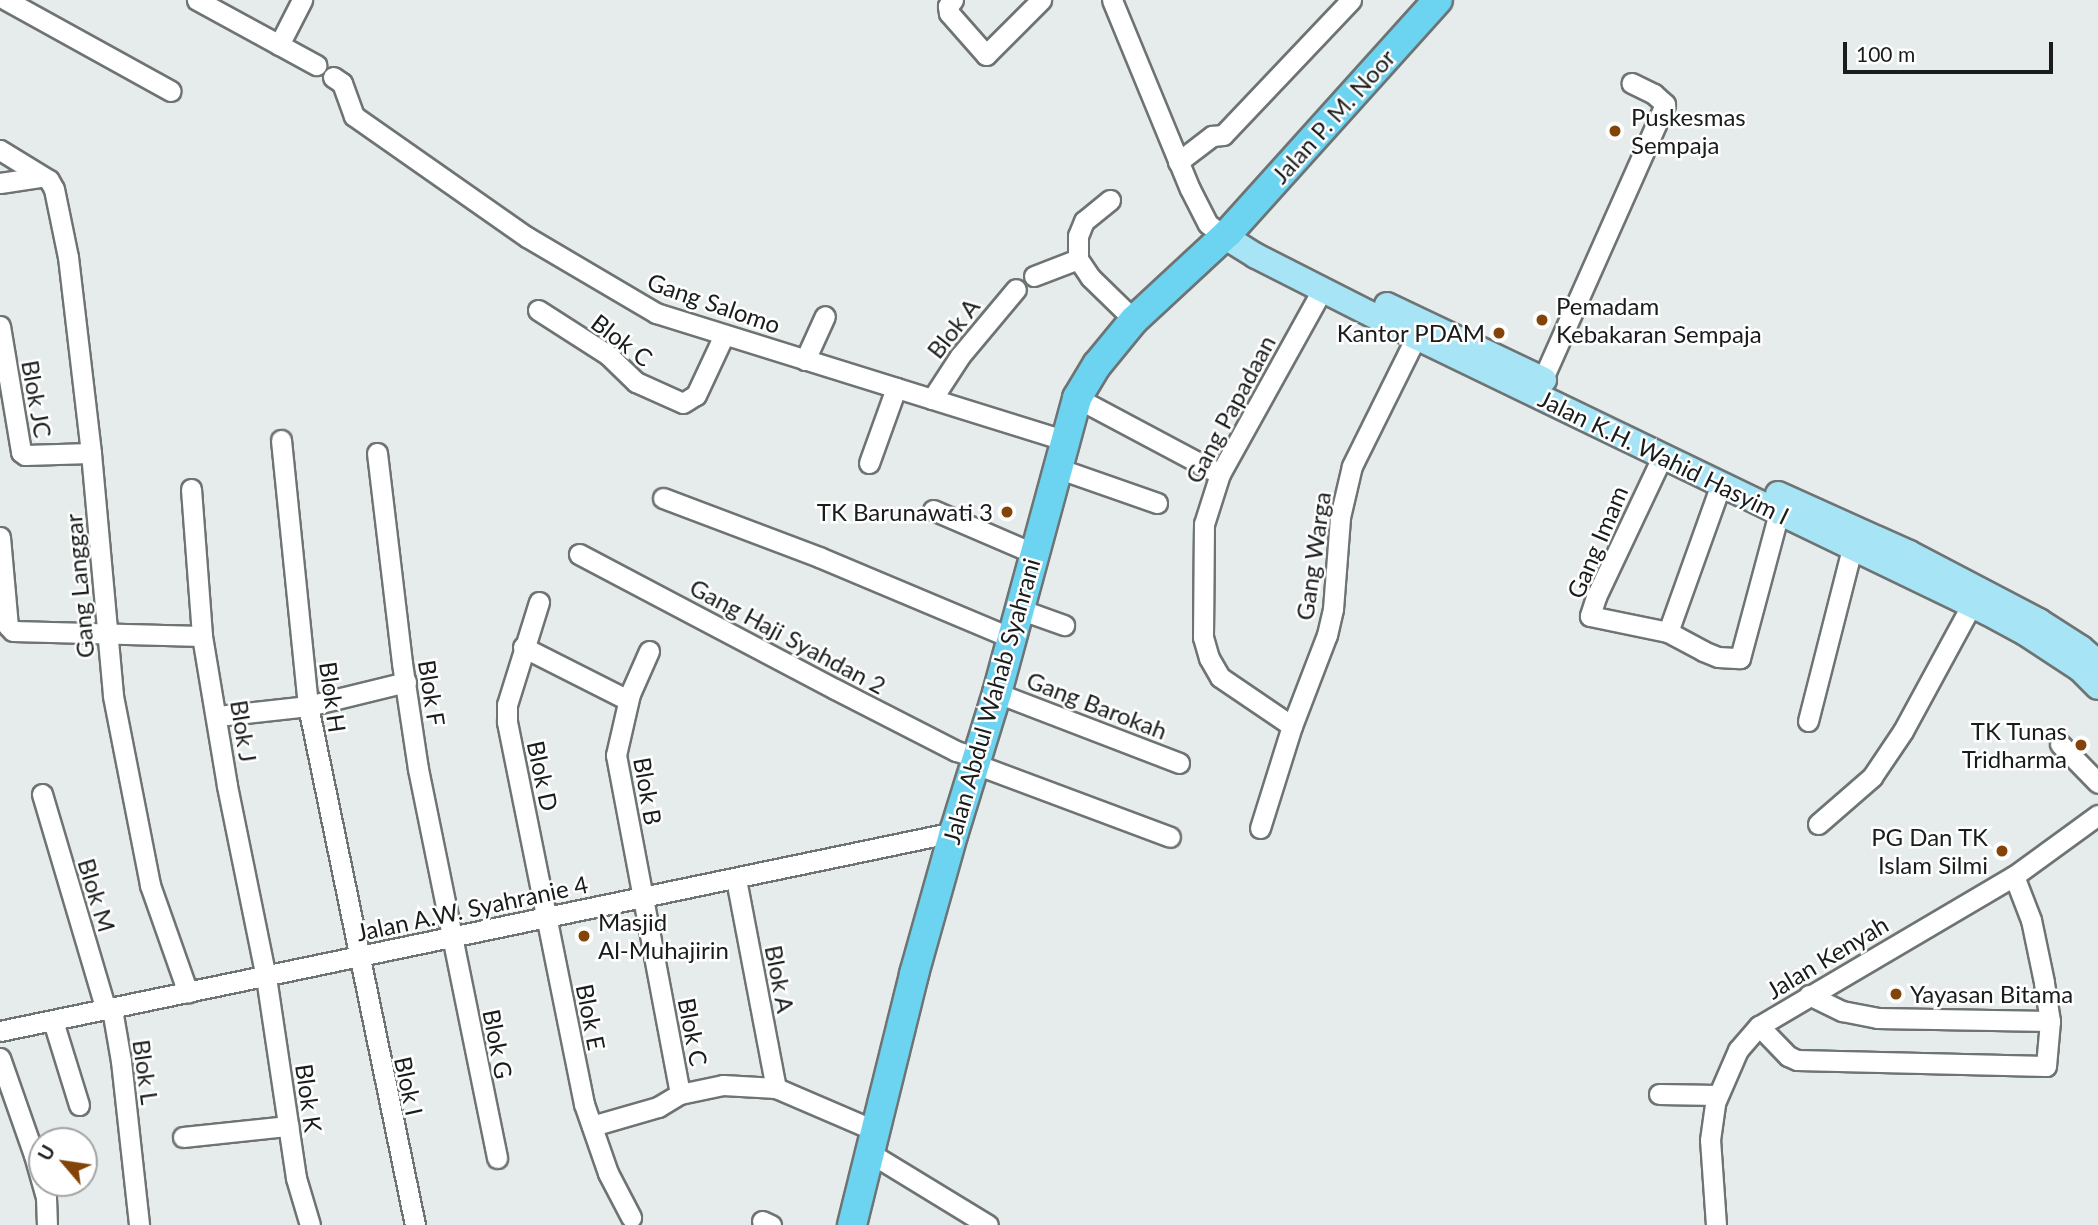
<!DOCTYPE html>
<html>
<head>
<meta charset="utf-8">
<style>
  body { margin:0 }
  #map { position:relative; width:2098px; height:1225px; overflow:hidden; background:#e5eceb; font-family:Lato,sans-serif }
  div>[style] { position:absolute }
  .roads { filter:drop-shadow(2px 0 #6e7373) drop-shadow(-2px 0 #6e7373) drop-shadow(0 2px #6e7373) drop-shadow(0 -2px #6e7373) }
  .minor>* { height:19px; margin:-9.5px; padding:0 9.5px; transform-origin:9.5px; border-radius:9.5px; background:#fff }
  .major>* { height:24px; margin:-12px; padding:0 12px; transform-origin:12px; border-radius:12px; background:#a7e5f6 }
  .highway>* { height:28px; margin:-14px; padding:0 14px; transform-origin:14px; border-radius:14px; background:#6cd3f0 }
  .dots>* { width:19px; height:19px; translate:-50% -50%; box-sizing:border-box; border:4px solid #fff; border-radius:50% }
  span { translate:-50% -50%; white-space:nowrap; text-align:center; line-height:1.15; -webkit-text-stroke:5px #fff; paint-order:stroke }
  .street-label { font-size:24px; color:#191c1b }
  .poi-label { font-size:24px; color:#191c1b }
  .left { translate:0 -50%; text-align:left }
  .right { translate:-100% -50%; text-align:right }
  .north { position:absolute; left:28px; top:1127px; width:70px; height:70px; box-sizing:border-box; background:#fff; border:2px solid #a3a4a4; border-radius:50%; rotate:299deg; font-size:19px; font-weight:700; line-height:28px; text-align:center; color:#191c1b }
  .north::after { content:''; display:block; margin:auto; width:24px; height:32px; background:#834409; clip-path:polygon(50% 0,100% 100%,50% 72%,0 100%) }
  .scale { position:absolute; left:1843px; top:42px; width:210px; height:32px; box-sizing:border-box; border:4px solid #191c1b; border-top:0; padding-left:9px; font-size:21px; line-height:24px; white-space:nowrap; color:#191c1b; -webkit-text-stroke:5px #fff; paint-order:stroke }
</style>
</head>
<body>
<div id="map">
  <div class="roads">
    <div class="minor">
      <i style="left:6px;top:0;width:188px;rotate:28.9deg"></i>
      <i style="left:197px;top:0;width:136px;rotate:28.6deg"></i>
      <i style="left:953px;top:0;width:8px;rotate:130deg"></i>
      <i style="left:948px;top:6px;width:7px;rotate:82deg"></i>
      <i style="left:949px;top:13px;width:56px;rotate:48.6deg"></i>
      <i style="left:986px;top:55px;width:78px;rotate:-45deg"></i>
      <i style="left:1112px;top:0;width:204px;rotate:67.6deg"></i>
      <i style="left:1190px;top:189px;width:39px;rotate:63deg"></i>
      <i style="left:1208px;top:224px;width:20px;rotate:37deg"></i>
      <i style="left:279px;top:45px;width:51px;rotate:-62.9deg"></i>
      <i style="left:333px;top:77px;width:11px;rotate:34deg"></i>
      <i style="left:342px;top:83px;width:35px;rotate:70deg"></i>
      <i style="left:354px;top:116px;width:211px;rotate:35deg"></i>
      <i style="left:527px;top:237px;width:150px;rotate:30.5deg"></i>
      <i style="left:656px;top:313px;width:427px;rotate:17.3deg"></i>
      <i style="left:0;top:150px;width:57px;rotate:31.5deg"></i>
      <i style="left:49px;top:180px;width:10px;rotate:61deg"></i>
      <i style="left:54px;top:189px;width:69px;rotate:78.4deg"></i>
      <i style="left:68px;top:257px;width:197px;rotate:83.3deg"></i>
      <i style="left:91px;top:453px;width:244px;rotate:84.8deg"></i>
      <i style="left:113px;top:696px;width:193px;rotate:78.9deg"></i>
      <i style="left:150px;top:885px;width:114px;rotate:70.6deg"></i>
      <i style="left:1178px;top:162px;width:43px;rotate:-37.4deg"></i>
      <i style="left:1212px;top:136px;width:11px;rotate:-5deg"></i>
      <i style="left:1223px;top:135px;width:186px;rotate:-46.5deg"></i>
      <i style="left:0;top:183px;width:40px;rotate:-8.5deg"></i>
      <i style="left:1110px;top:200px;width:33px;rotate:141deg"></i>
      <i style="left:1084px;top:221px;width:16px;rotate:112deg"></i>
      <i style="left:1078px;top:236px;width:23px;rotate:90deg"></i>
      <i style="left:1078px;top:259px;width:22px;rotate:56deg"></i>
      <i style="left:1090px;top:277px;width:62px;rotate:44.3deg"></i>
      <i style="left:1034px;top:276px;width:47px;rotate:-21.1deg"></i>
      <i style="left:538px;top:310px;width:83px;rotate:32.7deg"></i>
      <i style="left:608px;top:355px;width:39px;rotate:44deg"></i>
      <i style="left:636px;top:382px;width:51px;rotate:24.1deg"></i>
      <i style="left:683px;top:403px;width:15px;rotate:-32deg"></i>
      <i style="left:696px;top:395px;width:66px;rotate:-65deg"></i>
      <i style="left:0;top:326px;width:128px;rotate:80.5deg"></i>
      <i style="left:21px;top:452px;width:5px;rotate:37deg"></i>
      <i style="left:25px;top:455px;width:66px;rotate:-1.7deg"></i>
      <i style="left:805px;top:360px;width:48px;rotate:-65.6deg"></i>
      <i style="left:1537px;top:392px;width:315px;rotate:-66deg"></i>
      <i style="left:1665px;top:104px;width:15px;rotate:-138deg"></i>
      <i style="left:1654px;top:94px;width:25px;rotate:-154deg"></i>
      <i style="left:1077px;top:398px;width:162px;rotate:28deg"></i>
      <i style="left:932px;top:399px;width:51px;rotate:-56.9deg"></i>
      <i style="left:960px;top:356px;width:87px;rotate:-50.1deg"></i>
      <i style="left:281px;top:440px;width:267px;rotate:84.2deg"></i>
      <i style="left:308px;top:706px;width:530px;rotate:78.35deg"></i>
      <i style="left:377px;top:453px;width:211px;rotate:83.2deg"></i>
      <i style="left:402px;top:663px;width:107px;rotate:81.4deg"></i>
      <i style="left:418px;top:769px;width:397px;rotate:78.5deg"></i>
      <i style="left:1663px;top:455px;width:157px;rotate:115.3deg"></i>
      <i style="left:1596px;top:597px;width:20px;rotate:108deg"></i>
      <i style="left:1590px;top:616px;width:80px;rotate:11.6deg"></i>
      <i style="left:1668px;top:632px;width:40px;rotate:28deg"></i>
      <i style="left:1703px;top:651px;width:16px;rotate:22deg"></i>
      <i style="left:1718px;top:657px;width:22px;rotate:3deg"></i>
      <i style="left:1740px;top:658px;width:151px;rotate:-75deg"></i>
      <i style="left:869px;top:463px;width:80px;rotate:-70.2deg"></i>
      <i style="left:1057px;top:468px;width:106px;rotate:19.3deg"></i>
      <i style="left:191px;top:489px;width:147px;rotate:85.7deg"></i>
      <i style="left:202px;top:636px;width:152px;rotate:80.5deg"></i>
      <i style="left:227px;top:786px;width:195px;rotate:78.5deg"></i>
      <i style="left:266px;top:977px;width:203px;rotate:81.5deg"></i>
      <i style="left:296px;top:1178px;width:49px;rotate:73.4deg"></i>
      <i style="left:663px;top:498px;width:167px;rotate:20.7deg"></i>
      <i style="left:819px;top:557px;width:209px;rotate:22.8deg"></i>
      <i style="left:933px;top:510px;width:109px;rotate:23.3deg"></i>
      <i style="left:0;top:537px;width:89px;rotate:84.9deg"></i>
      <i style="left:8px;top:626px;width:7px;rotate:45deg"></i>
      <i style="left:13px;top:631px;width:189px;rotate:1.5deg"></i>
      <i style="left:579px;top:554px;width:289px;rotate:27.8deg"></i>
      <i style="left:835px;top:689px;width:136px;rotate:27.1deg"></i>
      <i style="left:956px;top:751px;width:21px;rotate:17deg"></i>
      <i style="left:539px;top:602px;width:108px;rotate:107.3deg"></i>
      <i style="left:507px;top:705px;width:17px;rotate:90deg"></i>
      <i style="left:507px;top:722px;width:390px;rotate:78.6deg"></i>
      <i style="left:584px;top:1104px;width:73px;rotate:70.8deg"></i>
      <i style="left:608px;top:1173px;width:50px;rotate:62.4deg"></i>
      <i style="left:1019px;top:609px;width:48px;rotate:19.6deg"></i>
      <i style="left:1668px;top:632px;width:157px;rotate:-70.3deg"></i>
      <i style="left:523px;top:647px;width:118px;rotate:26.8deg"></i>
      <i style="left:649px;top:651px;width:47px;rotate:113.8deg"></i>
      <i style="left:630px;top:694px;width:63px;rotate:102.9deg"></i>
      <i style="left:616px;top:755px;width:345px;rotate:79.3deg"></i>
      <i style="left:997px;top:693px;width:195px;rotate:21deg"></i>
      <i style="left:218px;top:716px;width:91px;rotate:-6.3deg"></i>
      <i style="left:308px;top:706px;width:101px;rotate:-13.8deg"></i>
      <i style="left:1808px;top:721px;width:179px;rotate:-75.7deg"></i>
      <i style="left:1292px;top:726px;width:87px;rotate:-145.8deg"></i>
      <i style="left:1220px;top:677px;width:22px;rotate:-120deg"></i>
      <i style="left:1209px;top:658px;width:22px;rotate:-106deg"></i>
      <i style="left:1203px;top:637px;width:113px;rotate:-89.5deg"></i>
      <i style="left:1204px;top:524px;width:52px;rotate:-72.3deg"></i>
      <i style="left:1220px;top:474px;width:210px;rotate:-61deg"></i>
      <i style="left:2060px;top:744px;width:54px;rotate:45.7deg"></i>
      <i style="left:975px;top:764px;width:208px;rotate:20.5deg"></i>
      <i style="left:42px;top:794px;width:225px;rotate:73.5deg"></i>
      <i style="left:1818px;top:824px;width:72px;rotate:-41deg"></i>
      <i style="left:1872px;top:777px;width:55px;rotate:-56deg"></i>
      <i style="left:1903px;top:731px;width:142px;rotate:-61.5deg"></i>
      <i style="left:1260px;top:828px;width:107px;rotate:-72.6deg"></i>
      <i style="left:1292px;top:726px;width:97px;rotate:-69deg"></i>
      <i style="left:1327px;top:635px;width:27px;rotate:-77deg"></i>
      <i style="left:1333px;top:609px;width:92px;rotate:-85.6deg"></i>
      <i style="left:1340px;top:517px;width:52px;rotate:-76.8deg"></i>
      <i style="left:1352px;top:466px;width:144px;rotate:-63.6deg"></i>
      <i style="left:736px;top:879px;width:213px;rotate:79.2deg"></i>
      <i style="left:1809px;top:995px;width:37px;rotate:26deg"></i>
      <i style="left:1842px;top:1011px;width:36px;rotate:11deg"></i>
      <i style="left:1877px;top:1018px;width:173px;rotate:1deg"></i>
      <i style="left:112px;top:1009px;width:53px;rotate:80.2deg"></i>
      <i style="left:121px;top:1061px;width:165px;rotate:83.7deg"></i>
      <i style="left:53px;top:1021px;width:88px;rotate:72.8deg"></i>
      <i style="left:1759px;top:1026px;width:42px;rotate:46deg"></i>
      <i style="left:1788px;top:1056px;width:10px;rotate:24deg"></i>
      <i style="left:1797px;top:1060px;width:249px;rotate:1.4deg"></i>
      <i style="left:2046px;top:1066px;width:45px;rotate:-84.9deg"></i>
      <i style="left:2050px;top:1021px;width:39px;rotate:-99deg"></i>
      <i style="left:2044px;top:982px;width:63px;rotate:-101.8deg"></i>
      <i style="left:2031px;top:920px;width:47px;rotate:-111.1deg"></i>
      <i style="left:0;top:1031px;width:975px;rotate:-11.78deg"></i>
      <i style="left:0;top:1058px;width:103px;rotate:70.7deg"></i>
      <i style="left:34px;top:1155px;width:44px;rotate:74.1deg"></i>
      <i style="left:46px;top:1197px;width:28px;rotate:88deg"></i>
      <i style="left:1659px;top:1094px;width:58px;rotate:1deg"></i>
      <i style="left:592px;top:1126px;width:69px;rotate:-16.1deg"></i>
      <i style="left:658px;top:1107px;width:26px;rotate:-31deg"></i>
      <i style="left:680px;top:1094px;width:44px;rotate:-11.8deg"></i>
      <i style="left:723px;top:1085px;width:53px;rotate:3.2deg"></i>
      <i style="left:776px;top:1088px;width:107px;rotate:23.2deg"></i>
      <i style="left:183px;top:1137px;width:106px;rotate:-6deg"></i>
      <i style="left:870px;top:1153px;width:138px;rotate:31.4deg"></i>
      <i style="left:762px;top:1221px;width:10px;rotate:24deg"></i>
      <i style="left:1716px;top:1225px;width:85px;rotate:-94deg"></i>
      <i style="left:1710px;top:1140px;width:37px;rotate:-82deg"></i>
      <i style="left:1715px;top:1103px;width:58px;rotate:-66.5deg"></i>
      <i style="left:1738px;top:1050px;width:32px;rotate:-49deg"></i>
      <i style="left:1759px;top:1026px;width:296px;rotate:-30.5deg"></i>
      <i style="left:2014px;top:876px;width:104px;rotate:-36deg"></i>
    </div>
    <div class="major">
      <i style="left:1224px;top:236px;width:38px;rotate:32deg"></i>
      <i style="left:1256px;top:256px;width:179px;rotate:26.9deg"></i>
      <i style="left:1416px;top:337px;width:635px;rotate:25.76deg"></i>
      <i style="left:1988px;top:613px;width:42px;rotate:28.4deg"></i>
      <i style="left:2025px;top:633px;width:66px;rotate:33.2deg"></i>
      <i style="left:2080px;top:669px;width:25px;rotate:45deg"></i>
      <i style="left:1387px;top:305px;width:174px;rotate:25.5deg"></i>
      <i style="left:1778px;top:494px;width:144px;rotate:24.2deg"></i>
      <i style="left:1909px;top:553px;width:147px;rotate:27.6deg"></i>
      <i style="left:2039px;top:621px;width:50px;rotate:32.7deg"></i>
      <i style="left:2081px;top:648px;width:23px;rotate:41deg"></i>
    </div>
    <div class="highway">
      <i style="left:852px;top:1225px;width:259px;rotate:-76.1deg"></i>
      <i style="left:914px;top:974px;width:148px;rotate:-74.3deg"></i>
      <i style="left:954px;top:832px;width:145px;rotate:-72.8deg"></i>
      <i style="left:997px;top:693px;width:306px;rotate:-74.8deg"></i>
      <i style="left:1077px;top:398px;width:39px;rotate:-59deg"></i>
      <i style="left:1097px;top:365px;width:58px;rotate:-50.6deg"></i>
      <i style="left:1134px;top:320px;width:129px;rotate:-42.8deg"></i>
      <i style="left:1229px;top:232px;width:312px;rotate:-48deg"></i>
    </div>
  </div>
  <div class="dots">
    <i style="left:1615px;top:131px;background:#834409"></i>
    <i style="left:1542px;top:320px;background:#834409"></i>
    <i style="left:1499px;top:333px;background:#834409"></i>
    <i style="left:1007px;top:512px;background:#834409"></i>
    <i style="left:2081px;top:745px;background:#834409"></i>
    <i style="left:2002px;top:851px;background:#834409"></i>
    <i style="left:584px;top:936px;background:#834409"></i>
    <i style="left:1896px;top:994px;background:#834409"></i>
  </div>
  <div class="street-label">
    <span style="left:1333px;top:116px;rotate:-48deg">Jalan P. M. Noor</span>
    <span style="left:714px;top:303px;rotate:19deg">Gang Salomo</span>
    <span style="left:953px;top:328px;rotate:-52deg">Blok A</span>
    <span style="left:622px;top:340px;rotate:37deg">Blok C</span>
    <span style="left:37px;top:399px;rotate:80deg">Blok JC</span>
    <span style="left:1230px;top:409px;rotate:-62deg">Gang Papadaan</span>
    <span style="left:1664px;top:457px;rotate:26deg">Jalan K.H. Wahid Hasyim I</span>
    <span style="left:1597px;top:542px;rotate:-67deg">Gang Imam</span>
    <span style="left:1313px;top:556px;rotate:-82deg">Gang Warga</span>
    <span style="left:79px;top:586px;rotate:-95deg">Gang Langgar</span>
    <span style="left:788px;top:636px;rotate:28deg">Gang Haji Syahdan 2</span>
    <span style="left:432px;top:693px;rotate:81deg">Blok F</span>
    <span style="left:333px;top:697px;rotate:82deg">Blok H</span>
    <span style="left:991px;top:701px;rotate:-74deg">Jalan Abdul Wahab Syahrani</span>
    <span style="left:1097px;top:705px;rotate:21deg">Gang Barokah</span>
    <span style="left:244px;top:731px;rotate:81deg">Blok J</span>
    <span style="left:543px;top:776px;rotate:78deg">Blok D</span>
    <span style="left:648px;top:791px;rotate:80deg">Blok B</span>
    <span style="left:97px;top:895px;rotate:73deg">Blok M</span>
    <span style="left:472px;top:908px;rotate:-12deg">Jalan A.W. Syahranie 4</span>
    <span style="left:1827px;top:957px;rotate:-31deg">Jalan Kenyah</span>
    <span style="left:780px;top:979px;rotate:79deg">Blok A</span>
    <span style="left:591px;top:1017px;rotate:79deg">Blok E</span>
    <span style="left:693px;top:1032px;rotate:79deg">Blok C</span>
    <span style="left:498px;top:1044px;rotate:79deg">Blok G</span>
    <span style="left:146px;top:1072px;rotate:82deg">Blok L</span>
    <span style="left:409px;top:1086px;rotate:78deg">Blok I</span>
    <span style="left:309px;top:1098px;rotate:82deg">Blok K</span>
  </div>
  <div class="poi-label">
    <span class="left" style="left:1631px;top:131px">Puskesmas<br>Sempaja</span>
    <span class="left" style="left:1556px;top:320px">Pemadam<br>Kebakaran Sempaja</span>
    <span class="right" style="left:1485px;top:333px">Kantor PDAM</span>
    <span class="right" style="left:993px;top:512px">TK Barunawati 3</span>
    <span class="right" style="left:2067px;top:745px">TK Tunas<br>Tridharma</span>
    <span class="right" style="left:1988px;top:851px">PG Dan TK<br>Islam Silmi</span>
    <span class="left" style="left:598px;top:936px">Masjid<br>Al-Muhajirin</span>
    <span class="left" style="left:1910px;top:994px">Yayasan Bitama</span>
  </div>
  <div class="north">U</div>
  <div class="scale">100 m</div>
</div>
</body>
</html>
